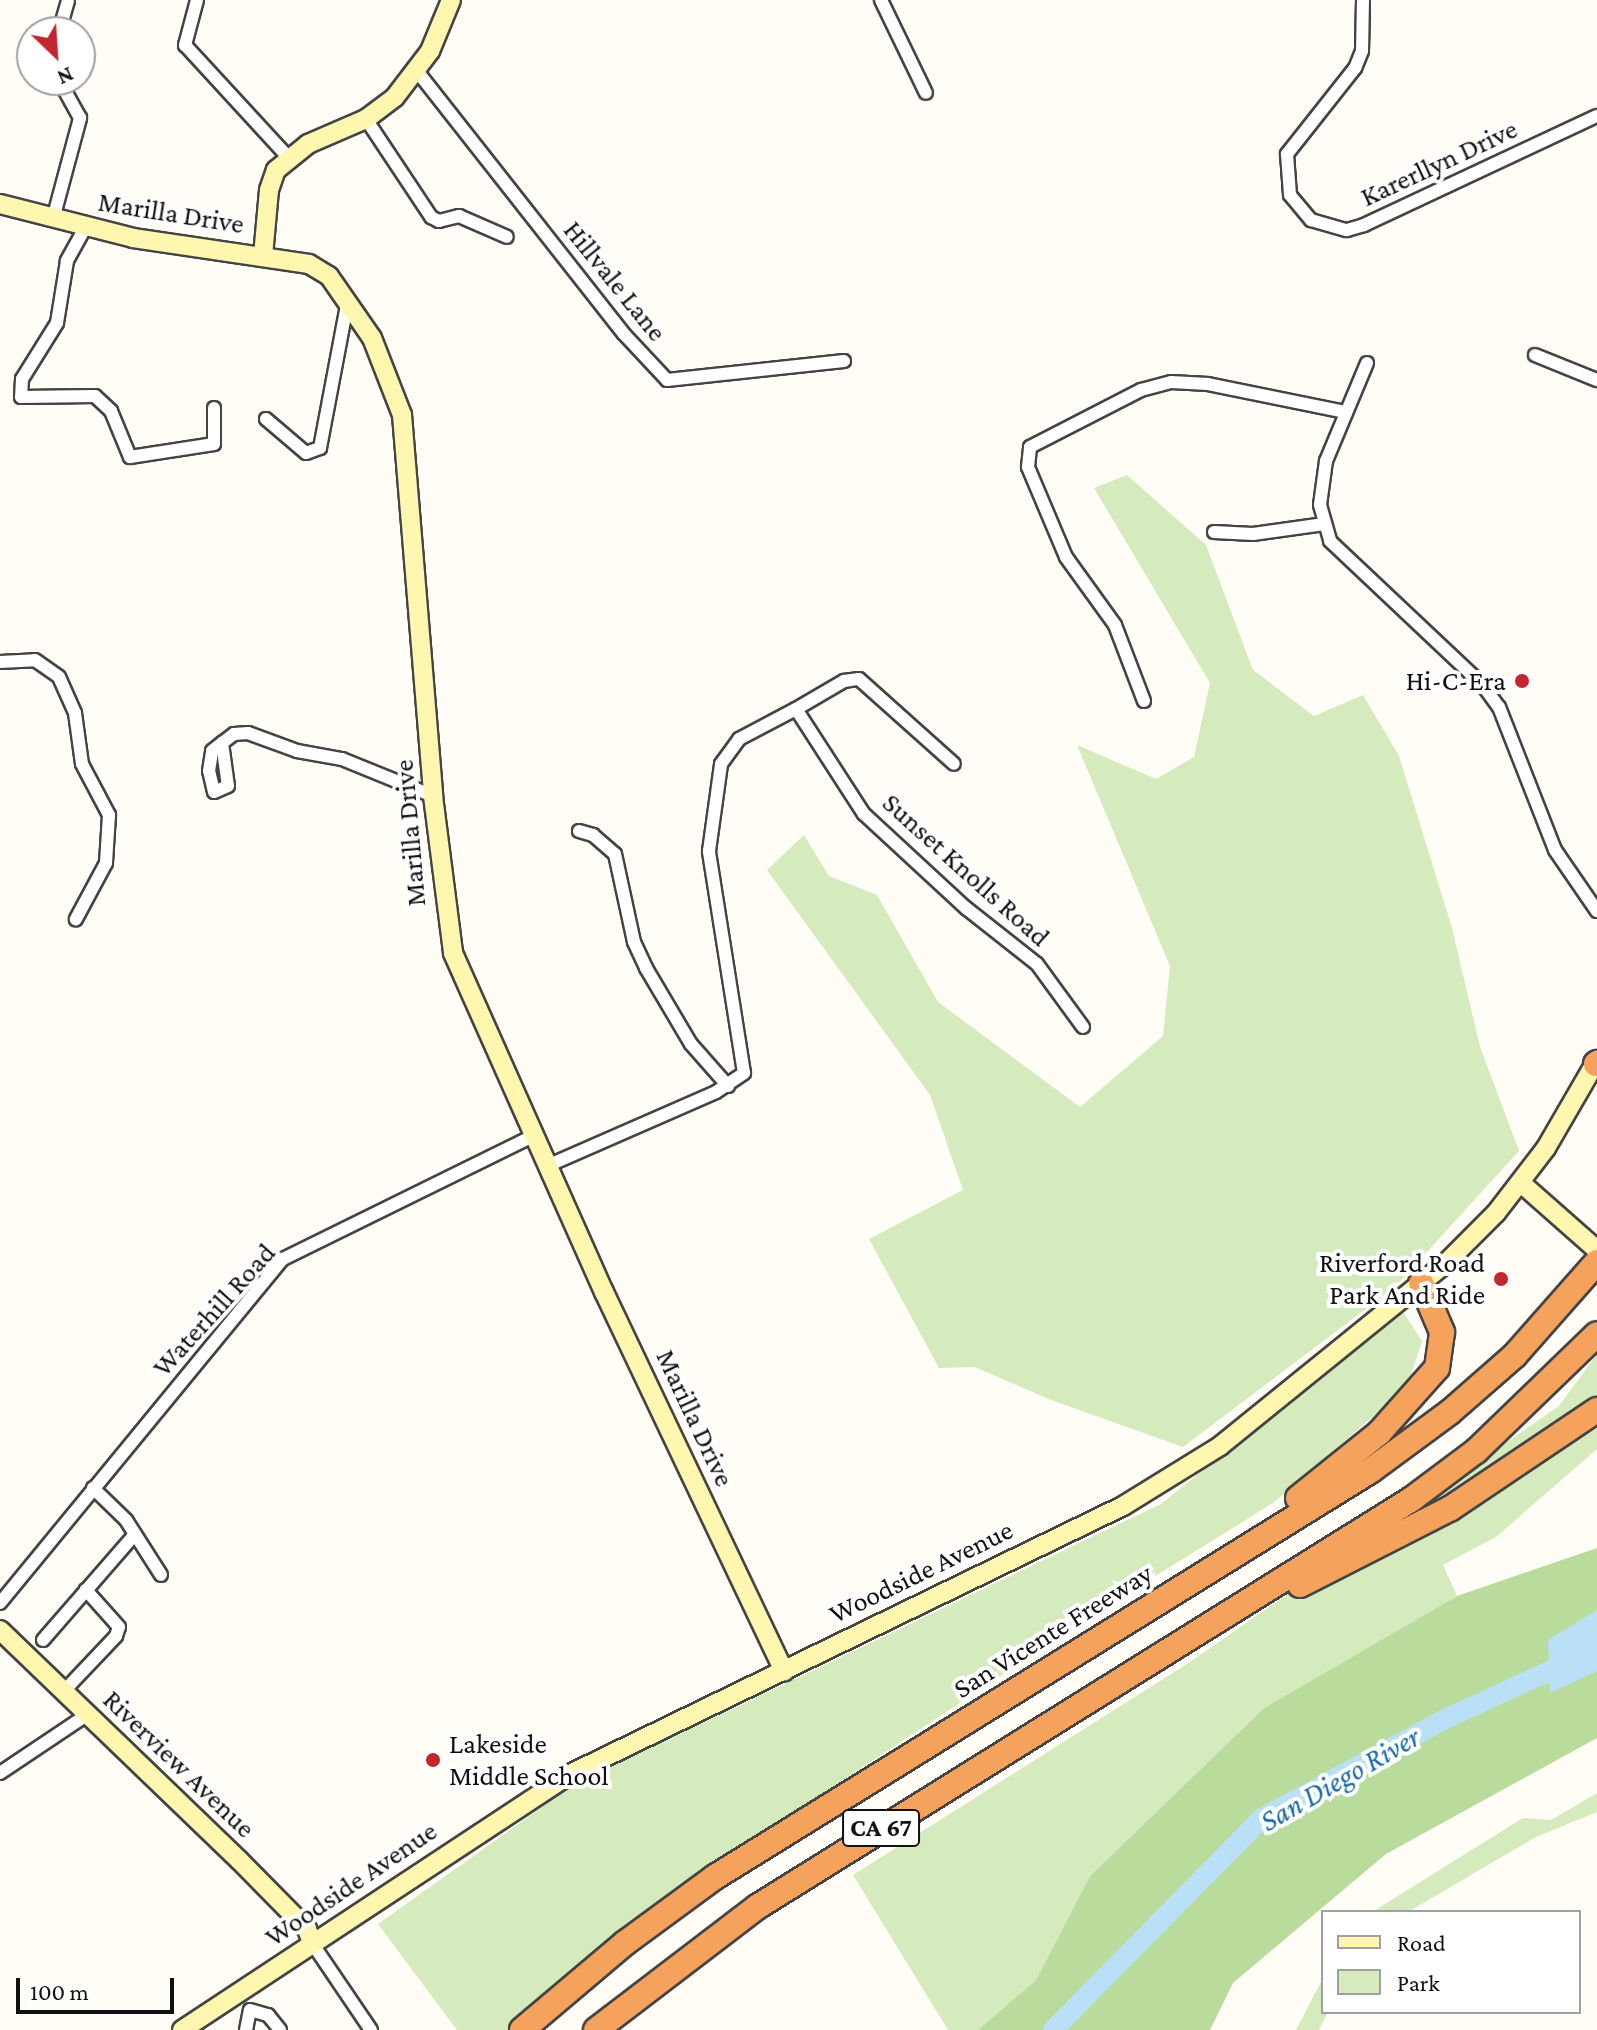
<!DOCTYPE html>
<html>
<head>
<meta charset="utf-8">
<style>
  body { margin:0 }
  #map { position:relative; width:1597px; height:2030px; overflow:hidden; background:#fffdf5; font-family:"Crimson Pro",serif }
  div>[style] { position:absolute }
  .green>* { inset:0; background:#d5ebbd }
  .forest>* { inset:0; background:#b9dc9c }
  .water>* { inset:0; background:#b9e0f7 }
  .river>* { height:20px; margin:-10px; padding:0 10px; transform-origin:10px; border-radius:10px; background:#b9e0f7 }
  .roads { filter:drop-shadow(2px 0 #444) drop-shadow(-2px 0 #444) drop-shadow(0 2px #444) drop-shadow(0 -2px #444) }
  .street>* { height:12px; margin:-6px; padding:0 6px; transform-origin:6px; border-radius:6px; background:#fff }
  .secondary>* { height:18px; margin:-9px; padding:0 9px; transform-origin:9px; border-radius:9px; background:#fff6b0 }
  .highway>* { height:24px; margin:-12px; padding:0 12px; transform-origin:12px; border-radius:12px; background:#f5a25d }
  .dots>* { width:22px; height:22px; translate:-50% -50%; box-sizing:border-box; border:4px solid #fff; border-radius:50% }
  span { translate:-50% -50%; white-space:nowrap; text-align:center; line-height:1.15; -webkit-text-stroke:8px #fff; paint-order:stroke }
  .shield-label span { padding:2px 6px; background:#fff; border:2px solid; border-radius:6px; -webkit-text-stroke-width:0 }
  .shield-label { font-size:26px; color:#111; font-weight:700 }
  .street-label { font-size:28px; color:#111 }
  .poi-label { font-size:28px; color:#111 }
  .right { translate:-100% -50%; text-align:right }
  .left { translate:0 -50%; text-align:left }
  .water-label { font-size:30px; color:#1768a6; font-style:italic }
  .legend { position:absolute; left:1321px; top:1910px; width:260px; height:104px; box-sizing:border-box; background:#fff; border:2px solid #a0a0a0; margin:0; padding:10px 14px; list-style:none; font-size:24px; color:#111 }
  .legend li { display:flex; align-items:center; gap:16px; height:40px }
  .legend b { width:40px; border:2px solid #a0a0a0 }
  .north { position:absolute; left:16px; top:16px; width:80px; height:80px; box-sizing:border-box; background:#fff; border:2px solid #a0a0a0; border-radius:50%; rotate:155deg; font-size:22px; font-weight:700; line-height:32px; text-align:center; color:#111 }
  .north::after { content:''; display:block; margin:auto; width:28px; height:36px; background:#c4262e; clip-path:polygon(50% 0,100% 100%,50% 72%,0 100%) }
  .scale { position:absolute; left:16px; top:1978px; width:158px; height:36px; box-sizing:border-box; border:4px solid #111; border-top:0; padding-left:10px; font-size:24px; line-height:28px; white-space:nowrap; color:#111; -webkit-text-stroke:6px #fff; paint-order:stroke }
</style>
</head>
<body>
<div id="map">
  <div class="green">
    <i style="clip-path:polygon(1127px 475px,1206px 545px,1253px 670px,1314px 716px,1363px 695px,1399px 756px,1452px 928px,1480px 1047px,1519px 1151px,1395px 1287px,1183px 1447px,1051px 1400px,975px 1367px,939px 1368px,869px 1239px,963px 1190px,930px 1095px,767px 870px,804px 835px,829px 876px,877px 895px,938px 1002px,1080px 1107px,1163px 1036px,1170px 966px,1077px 745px,1156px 779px,1194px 757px,1210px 683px,1094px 488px)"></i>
    <i style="clip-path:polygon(1402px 1310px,1422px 1341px,1407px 1387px,1273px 1503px,1099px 1611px,745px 1845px,517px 2030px,457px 2030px,378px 1924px,573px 1785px,1161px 1504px)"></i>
    <i style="clip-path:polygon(1597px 1354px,1597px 1449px,1496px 1537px,1443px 1565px,1457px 1596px,1264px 1708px,1090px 1876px,1036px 1980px,978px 2030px,948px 2030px,853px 1875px,1190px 1662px,1559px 1406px)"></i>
    <i style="clip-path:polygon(1597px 1793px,1597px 1812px,1536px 1837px,1408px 1912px,1372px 1912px,1523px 1818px,1551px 1820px)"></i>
    <i style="clip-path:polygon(1323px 1978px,1323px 2012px,1328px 2012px,1319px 2030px,1296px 2030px)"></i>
  </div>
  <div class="forest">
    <i style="clip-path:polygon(1597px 1548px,1597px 1738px,1386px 1854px,1233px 1983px,1210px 2030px,978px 2030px,1036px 1980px,1090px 1876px,1264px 1708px,1457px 1596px)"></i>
  </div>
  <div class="water">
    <i style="clip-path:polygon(1597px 1610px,1597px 1671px,1550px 1693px,1548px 1640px)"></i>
  </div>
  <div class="river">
    <i style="left:1053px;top:2030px;width:298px;rotate:-45.4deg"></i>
    <i style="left:1262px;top:1818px;width:208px;rotate:-28.4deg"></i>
    <i style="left:1445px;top:1719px;width:167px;rotate:-24.7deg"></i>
  </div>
  <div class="roads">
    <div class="street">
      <i style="left:197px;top:0;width:47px;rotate:104.9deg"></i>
      <i style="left:185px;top:45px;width:152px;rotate:47.4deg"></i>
      <i style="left:881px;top:0;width:103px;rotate:64.2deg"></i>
      <i style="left:1363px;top:0;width:51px;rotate:91.1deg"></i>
      <i style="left:1362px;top:51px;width:18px;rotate:112deg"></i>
      <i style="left:1355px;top:68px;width:110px;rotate:128.3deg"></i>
      <i style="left:1287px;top:154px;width:41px;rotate:85.8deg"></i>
      <i style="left:1290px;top:195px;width:33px;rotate:50deg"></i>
      <i style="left:1311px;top:220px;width:37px;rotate:16deg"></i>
      <i style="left:1347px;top:230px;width:18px;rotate:-16deg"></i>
      <i style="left:1364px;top:225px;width:257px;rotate:-25.1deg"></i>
      <i style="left:59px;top:32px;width:33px;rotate:-74deg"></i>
      <i style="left:417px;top:71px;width:335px;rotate:51.8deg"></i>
      <i style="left:624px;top:334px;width:63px;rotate:46.9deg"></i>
      <i style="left:667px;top:380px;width:178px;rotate:-6.1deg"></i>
      <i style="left:366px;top:119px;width:118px;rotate:56.4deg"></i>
      <i style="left:431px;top:217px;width:9px;rotate:27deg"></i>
      <i style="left:439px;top:221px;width:21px;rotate:-14deg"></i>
      <i style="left:459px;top:216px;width:52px;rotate:23.6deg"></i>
      <i style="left:53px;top:219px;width:105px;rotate:-75deg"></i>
      <i style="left:80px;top:118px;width:43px;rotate:-118.9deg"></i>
      <i style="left:85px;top:228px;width:38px;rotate:119deg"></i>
      <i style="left:67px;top:261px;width:63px;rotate:99.2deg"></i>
      <i style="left:57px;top:323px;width:66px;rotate:122deg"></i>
      <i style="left:22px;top:379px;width:18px;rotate:93deg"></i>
      <i style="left:21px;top:397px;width:74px;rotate:-0.8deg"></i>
      <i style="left:95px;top:396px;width:22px;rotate:43deg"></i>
      <i style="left:111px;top:411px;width:50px;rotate:67.6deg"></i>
      <i style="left:130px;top:457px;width:85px;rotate:-8.8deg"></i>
      <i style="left:214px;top:444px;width:36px;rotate:-90deg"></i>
      <i style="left:1535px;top:355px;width:67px;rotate:22deg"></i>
      <i style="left:1367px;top:363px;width:106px;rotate:112.7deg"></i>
      <i style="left:1326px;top:461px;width:44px;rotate:97.8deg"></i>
      <i style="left:1320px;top:505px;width:37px;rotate:74deg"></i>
      <i style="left:1330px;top:541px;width:209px;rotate:43.3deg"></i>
      <i style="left:1482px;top:684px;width:29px;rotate:54deg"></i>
      <i style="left:1499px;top:707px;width:154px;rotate:68.6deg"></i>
      <i style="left:1555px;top:850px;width:74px;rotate:55.5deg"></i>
      <i style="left:266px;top:419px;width:52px;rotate:40.4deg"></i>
      <i style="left:306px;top:453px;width:15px;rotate:-20deg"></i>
      <i style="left:320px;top:448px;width:151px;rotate:-79.3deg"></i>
      <i style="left:1214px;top:532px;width:39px;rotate:3deg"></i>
      <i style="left:1253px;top:534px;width:72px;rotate:-8deg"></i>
      <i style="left:0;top:662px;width:35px;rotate:-3deg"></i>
      <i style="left:35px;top:660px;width:29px;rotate:35deg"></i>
      <i style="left:59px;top:677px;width:39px;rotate:66deg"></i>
      <i style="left:75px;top:713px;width:51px;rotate:82.2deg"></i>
      <i style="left:82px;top:764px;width:58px;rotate:62.1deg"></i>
      <i style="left:109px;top:815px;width:48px;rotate:93.6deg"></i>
      <i style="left:106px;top:863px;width:64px;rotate:118.2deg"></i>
      <i style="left:1144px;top:701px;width:81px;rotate:-110.9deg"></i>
      <i style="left:1115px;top:625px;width:84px;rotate:-125.8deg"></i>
      <i style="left:1066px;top:557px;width:98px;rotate:-112.9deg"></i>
      <i style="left:1028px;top:467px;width:20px;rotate:-84deg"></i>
      <i style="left:1030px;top:447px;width:125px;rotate:-27.2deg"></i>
      <i style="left:1141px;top:390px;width:31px;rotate:-15deg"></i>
      <i style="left:1171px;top:382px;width:37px;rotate:3deg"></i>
      <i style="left:1208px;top:384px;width:141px;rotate:11.5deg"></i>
      <i style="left:796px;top:709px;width:56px;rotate:-30.3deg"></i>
      <i style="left:844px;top:681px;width:15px;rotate:-8deg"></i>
      <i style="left:859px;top:679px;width:127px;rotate:41.8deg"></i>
      <i style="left:222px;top:743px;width:43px;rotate:82.1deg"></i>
      <i style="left:228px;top:786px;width:15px;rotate:157deg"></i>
      <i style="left:214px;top:792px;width:22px;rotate:-103deg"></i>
      <i style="left:209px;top:771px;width:20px;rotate:-81deg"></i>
      <i style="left:212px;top:751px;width:13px;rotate:-39deg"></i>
      <i style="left:222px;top:743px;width:15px;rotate:-37deg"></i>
      <i style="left:234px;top:734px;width:14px;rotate:-4deg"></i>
      <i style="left:248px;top:733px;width:52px;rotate:20.2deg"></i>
      <i style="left:297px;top:751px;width:46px;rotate:10.1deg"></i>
      <i style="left:342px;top:759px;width:98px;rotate:22.1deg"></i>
      <i style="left:579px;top:831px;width:15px;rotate:16deg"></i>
      <i style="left:593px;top:835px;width:29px;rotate:41deg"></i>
      <i style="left:615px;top:854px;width:90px;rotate:77.8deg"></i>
      <i style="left:634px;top:942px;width:29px;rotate:65deg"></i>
      <i style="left:646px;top:968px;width:88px;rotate:59.4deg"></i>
      <i style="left:691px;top:1044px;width:56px;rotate:48.6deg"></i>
      <i style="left:547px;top:1166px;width:184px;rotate:-23.6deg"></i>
      <i style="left:716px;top:1092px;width:34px;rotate:-34deg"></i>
      <i style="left:744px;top:1073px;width:225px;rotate:-99deg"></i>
      <i style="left:709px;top:851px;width:88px;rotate:-82.1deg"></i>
      <i style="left:721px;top:764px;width:31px;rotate:-54deg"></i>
      <i style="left:739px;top:739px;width:64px;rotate:-27.8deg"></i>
      <i style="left:796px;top:709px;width:125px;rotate:57.1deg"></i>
      <i style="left:864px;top:814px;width:139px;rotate:42.7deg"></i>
      <i style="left:966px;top:908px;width:90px;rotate:38.3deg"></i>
      <i style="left:1037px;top:964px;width:78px;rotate:53.9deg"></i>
      <i style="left:93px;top:1488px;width:46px;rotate:44.1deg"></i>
      <i style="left:126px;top:1520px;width:65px;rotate:57.5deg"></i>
      <i style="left:0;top:1603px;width:445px;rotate:-50.6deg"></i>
      <i style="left:283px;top:1259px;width:279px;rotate:-26.2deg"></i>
      <i style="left:43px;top:1640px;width:140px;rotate:-49deg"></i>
      <i style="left:64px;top:1691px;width:76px;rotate:-46.6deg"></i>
      <i style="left:116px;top:1636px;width:9px;rotate:-72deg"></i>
      <i style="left:119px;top:1627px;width:50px;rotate:-131.7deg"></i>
      <i style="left:0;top:1773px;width:106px;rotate:-33.8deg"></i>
      <i style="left:312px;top:1943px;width:105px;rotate:55.9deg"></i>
      <i style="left:246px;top:2030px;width:20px;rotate:-79deg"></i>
      <i style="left:250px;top:2010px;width:19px;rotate:16deg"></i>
      <i style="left:268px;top:2015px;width:19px;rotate:51deg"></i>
    </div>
    <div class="secondary">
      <i style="left:0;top:204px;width:137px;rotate:14.3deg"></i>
      <i style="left:133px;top:238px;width:178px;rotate:8.4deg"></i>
      <i style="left:309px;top:264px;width:23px;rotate:31deg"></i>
      <i style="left:329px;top:276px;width:75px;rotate:55.3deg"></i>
      <i style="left:372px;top:338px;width:83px;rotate:68.7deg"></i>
      <i style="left:402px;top:415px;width:382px;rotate:85.3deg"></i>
      <i style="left:433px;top:796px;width:158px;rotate:82.7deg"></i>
      <i style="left:453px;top:953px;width:371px;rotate:66deg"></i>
      <i style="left:604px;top:1292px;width:420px;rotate:64.6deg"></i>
      <i style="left:263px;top:256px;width:66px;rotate:-84.8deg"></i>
      <i style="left:269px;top:190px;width:21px;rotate:-71deg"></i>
      <i style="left:276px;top:170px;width:41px;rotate:-39.1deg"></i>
      <i style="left:308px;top:144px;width:63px;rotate:-23.3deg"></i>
      <i style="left:366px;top:119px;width:36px;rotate:-37deg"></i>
      <i style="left:395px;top:97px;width:58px;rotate:-52.7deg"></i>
      <i style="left:430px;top:51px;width:55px;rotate:-67.6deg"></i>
      <i style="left:1521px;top:1183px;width:101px;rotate:41.4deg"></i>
      <i style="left:0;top:1630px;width:332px;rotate:43.9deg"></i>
      <i style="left:239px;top:1860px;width:97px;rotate:45.4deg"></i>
      <i style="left:307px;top:1929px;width:15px;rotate:70deg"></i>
      <i style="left:182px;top:2030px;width:463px;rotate:-33.4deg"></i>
      <i style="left:568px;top:1775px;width:617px;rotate:-25.86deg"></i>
      <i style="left:1123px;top:1506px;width:114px;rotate:-31.7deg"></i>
      <i style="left:1220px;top:1446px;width:292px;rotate:-39deg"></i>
      <i style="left:1447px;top:1262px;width:69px;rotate:-45deg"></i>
      <i style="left:1496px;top:1213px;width:82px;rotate:-52.4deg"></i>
      <i style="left:1546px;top:1148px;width:102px;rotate:-59.9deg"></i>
    </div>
    <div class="highway">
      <i style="left:1596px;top:1064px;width:1px;rotate:-45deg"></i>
      <i style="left:1298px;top:1498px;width:104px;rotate:-38.7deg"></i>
      <i style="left:1379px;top:1433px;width:87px;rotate:-48.3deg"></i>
      <i style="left:1437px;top:1368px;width:36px;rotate:-82deg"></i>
      <i style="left:1442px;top:1332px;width:53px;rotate:-113.2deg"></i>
      <i style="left:1300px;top:1585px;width:169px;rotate:-27deg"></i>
      <i style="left:1451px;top:1508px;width:176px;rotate:-33.9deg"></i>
      <i style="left:522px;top:2030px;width:135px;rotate:-40.2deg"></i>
      <i style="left:625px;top:1943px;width:112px;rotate:-36.3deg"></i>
      <i style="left:715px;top:1877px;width:771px;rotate:-31.79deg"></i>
      <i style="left:1370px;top:1471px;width:99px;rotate:-36.4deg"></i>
      <i style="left:1450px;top:1412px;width:86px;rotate:-41.2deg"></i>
      <i style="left:1515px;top:1355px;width:124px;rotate:-48.6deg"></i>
      <i style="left:596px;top:2030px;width:203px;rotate:-37.4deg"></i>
      <i style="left:757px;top:1907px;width:772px;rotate:-31.92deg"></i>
      <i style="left:1412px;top:1499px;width:80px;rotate:-36.9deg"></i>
      <i style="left:1476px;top:1451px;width:168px;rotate:-44deg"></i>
    </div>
  </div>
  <div class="dots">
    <i style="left:1522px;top:681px;background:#c4262e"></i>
    <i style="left:1501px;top:1279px;background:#c4262e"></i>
    <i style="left:433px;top:1760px;background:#c4262e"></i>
  </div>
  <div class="shield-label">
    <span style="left:881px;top:1828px">CA 67</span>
  </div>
  <div class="street-label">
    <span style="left:1439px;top:163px;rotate:-25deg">Karerllyn Drive</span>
    <span style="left:171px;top:213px;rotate:9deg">Marilla Drive</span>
    <span style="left:615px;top:281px;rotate:51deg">Hillvale Lane</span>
    <span style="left:410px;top:833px;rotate:-95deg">Marilla Drive</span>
    <span style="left:966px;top:870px;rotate:42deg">Sunset Knolls Road</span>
    <span style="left:214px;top:1310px;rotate:-48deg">Waterhill Road</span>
    <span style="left:695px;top:1418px;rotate:65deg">Marilla Drive</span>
    <span style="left:921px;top:1572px;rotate:-26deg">Woodside Avenue</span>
    <span style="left:1053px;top:1631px;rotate:-32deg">San Vicente Freeway</span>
    <span style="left:179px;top:1764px;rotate:44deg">Riverview Avenue</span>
    <span style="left:351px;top:1884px;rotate:-34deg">Woodside Avenue</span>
  </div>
  <div class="poi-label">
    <span class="right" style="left:1506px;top:681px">Hi-C-Era</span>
    <span class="right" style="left:1485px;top:1279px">Riverford Road<br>Park And Ride</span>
    <span class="left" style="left:449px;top:1760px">Lakeside<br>Middle School</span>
  </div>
  <div class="water-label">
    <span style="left:1340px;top:1779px;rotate:-30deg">San Diego River</span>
  </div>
  <ul class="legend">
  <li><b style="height:10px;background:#fff6b0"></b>Road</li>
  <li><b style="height:22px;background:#d5ebbd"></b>Park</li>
  </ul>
  <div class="north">N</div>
  <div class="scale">100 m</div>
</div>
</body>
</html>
